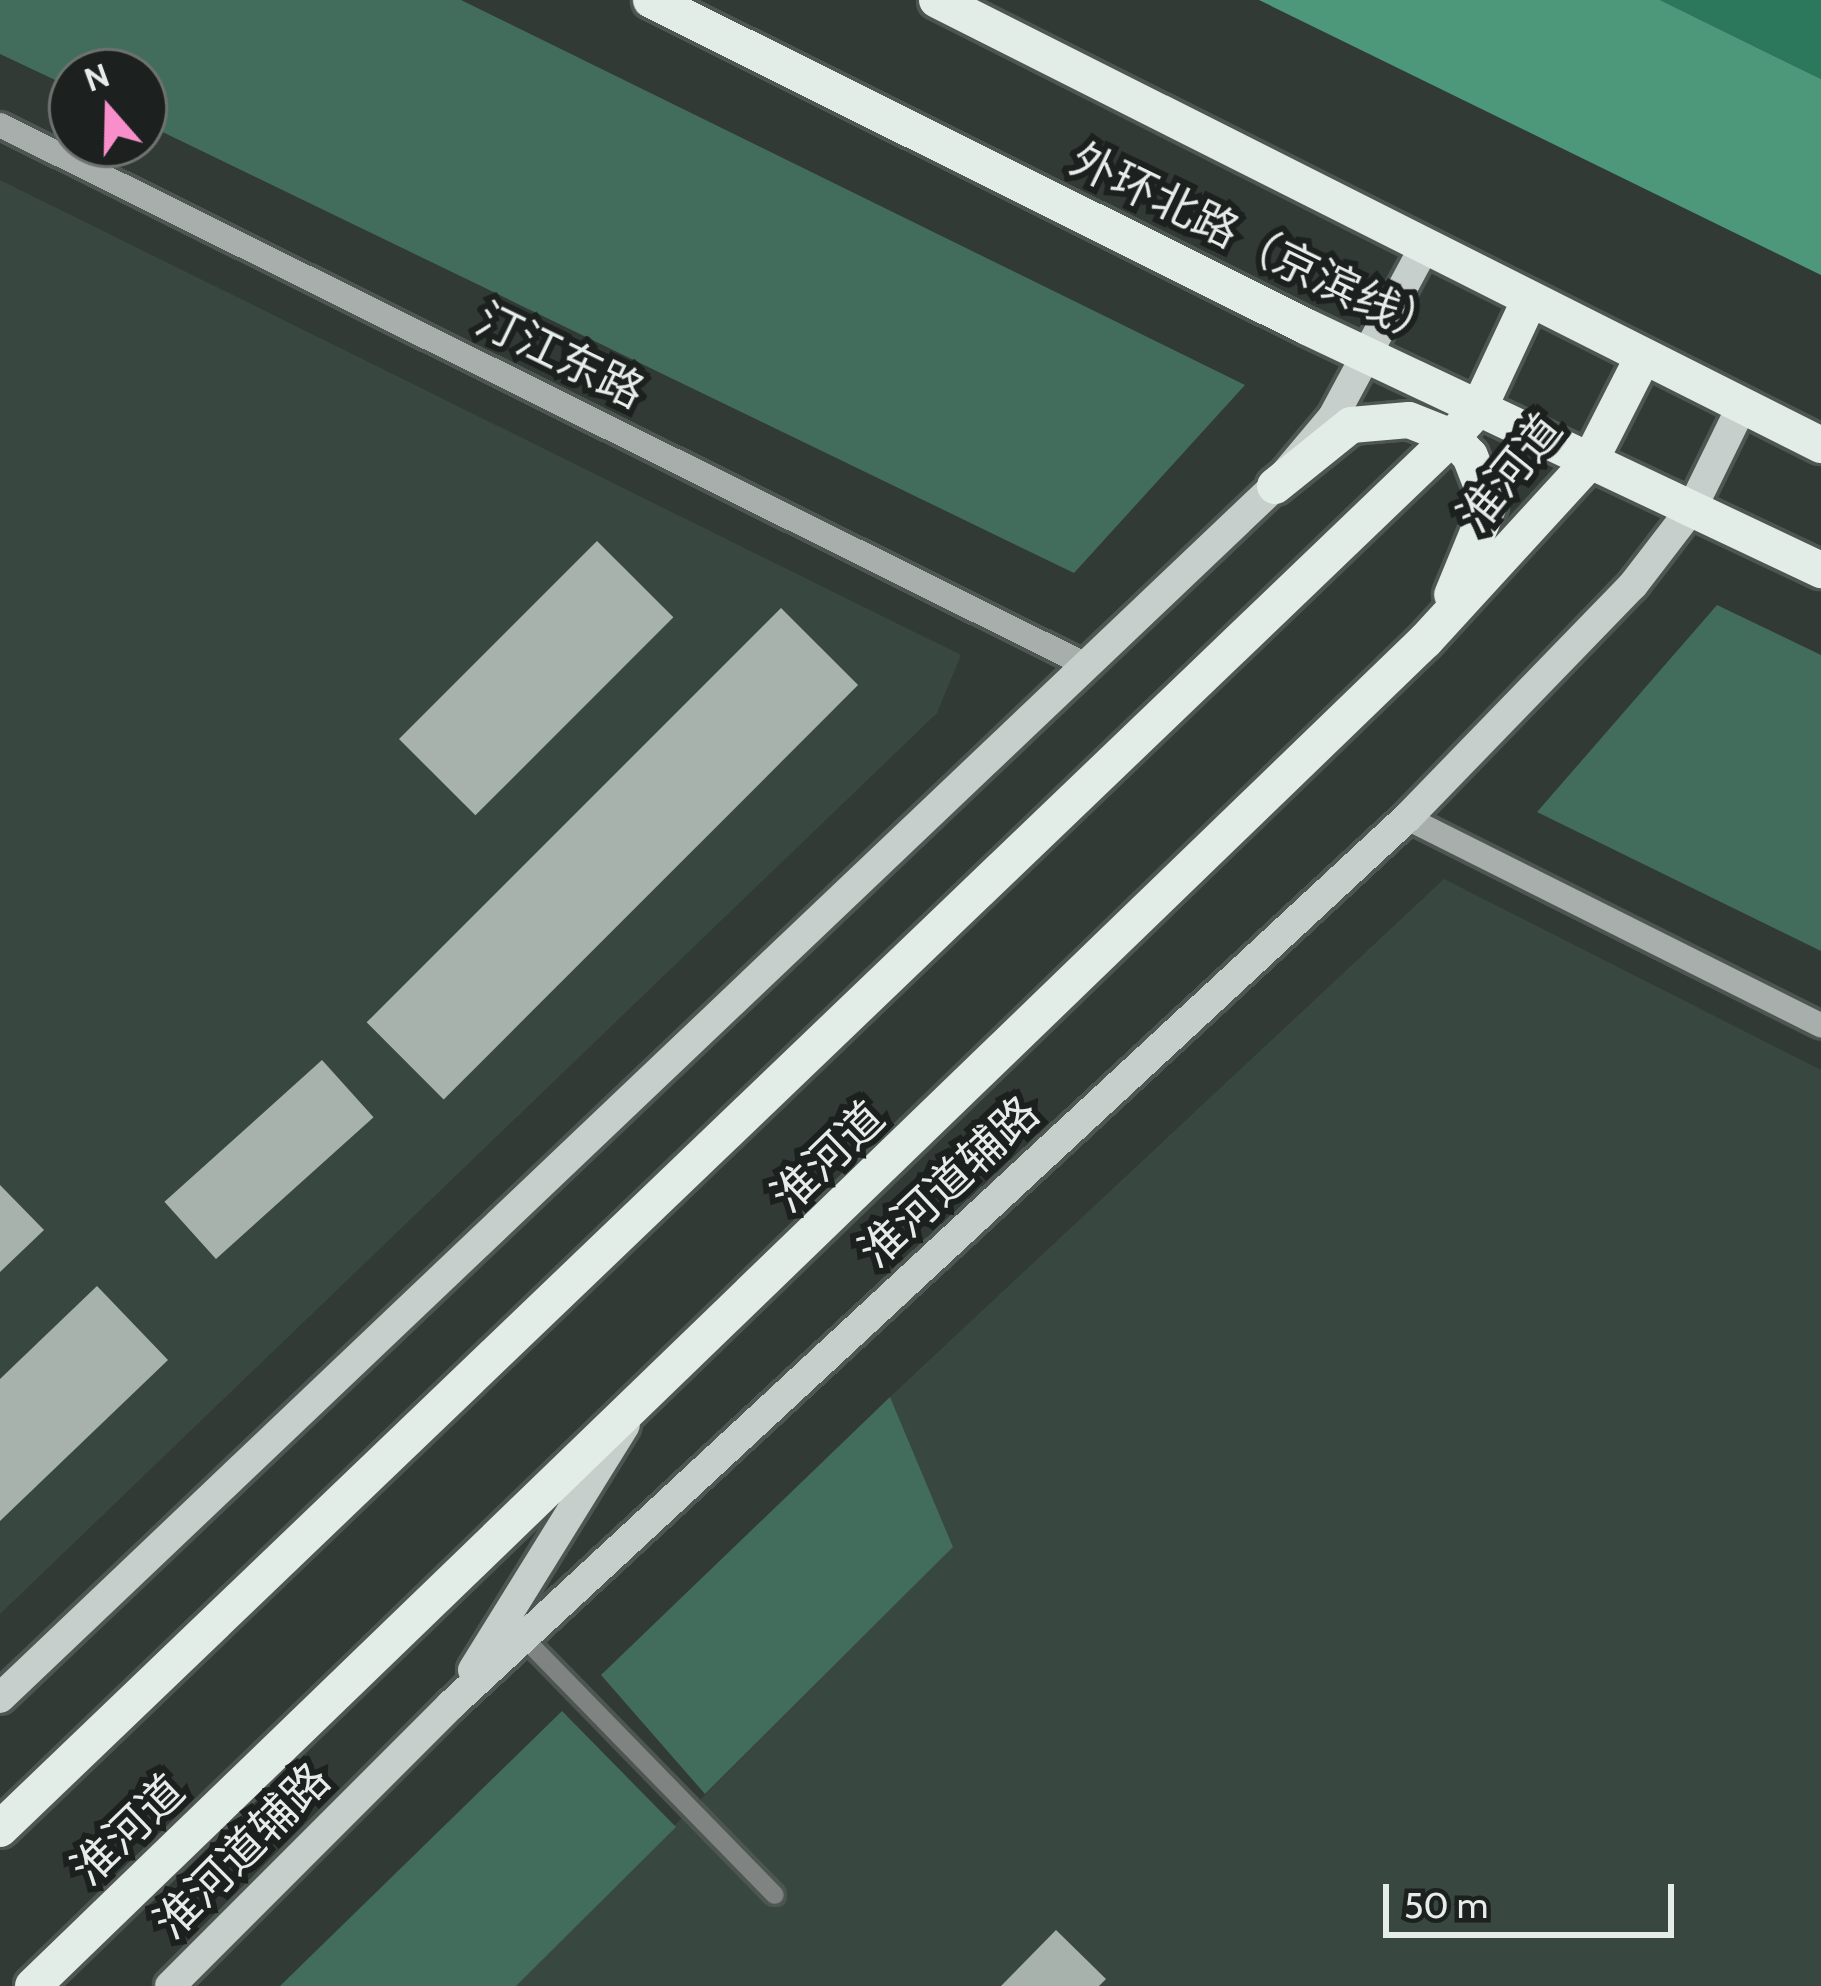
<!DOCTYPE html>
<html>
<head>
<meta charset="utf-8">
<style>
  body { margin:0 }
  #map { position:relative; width:1821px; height:1986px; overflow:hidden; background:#313a35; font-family:Cabin,"Noto Sans SC",sans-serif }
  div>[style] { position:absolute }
  .built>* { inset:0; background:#384841 }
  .green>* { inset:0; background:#426c5b }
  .forest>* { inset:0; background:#2c785d }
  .water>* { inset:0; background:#4d977b }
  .building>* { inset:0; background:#a8b2ad; transform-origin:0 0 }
  .roads { filter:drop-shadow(3px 0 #4e5652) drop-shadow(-3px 0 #4e5652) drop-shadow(0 3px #4e5652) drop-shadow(0 -3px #4e5652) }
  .lane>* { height:18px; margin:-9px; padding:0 9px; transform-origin:9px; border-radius:9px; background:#7f8381 }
  .secondary>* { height:24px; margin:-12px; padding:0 12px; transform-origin:12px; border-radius:12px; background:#a7aeab }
  .primary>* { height:30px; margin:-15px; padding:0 15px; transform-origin:15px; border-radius:15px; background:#c6cfcb }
  .highway>* { height:36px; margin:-18px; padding:0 18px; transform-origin:18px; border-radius:18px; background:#e2ede8 }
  span { translate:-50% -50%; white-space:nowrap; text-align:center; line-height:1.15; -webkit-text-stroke:12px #1c201e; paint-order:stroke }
  .street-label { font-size:45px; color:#e6ece9 }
  .north { position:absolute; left:48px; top:48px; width:120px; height:120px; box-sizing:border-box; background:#1c201e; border:3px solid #6d726f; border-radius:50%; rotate:340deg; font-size:33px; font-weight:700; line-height:48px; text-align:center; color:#e6ece9 }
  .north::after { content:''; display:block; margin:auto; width:42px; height:54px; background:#f98fca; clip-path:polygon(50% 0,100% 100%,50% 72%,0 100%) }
  .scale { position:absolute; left:1383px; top:1884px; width:291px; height:54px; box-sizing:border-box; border:6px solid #e6ece9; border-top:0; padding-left:15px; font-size:36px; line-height:42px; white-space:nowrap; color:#e6ece9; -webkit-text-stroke:9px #1c201e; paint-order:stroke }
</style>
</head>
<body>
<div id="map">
  <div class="built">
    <i style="clip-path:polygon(0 180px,961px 655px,937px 713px,0 1614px)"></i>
    <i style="clip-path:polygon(1444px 879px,1821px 1070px,1821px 1986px,514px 1986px,953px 1547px,890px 1397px)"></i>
  </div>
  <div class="green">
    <i style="clip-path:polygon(0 0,461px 0,1245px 385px,1074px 573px,144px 123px,144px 72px,72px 72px,72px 88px,0 54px)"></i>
    <i style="clip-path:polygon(1717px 605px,1821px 655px,1821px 951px,1537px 812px)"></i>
    <i style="clip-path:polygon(890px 1397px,953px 1547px,705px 1794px,601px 1675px)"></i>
    <i style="clip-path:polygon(562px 1711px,676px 1827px,516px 1986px,280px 1986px)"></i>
  </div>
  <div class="forest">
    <i style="clip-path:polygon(1660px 0,1821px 0,1821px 79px)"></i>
  </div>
  <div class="water">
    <i style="clip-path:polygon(1259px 0,1660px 0,1821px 79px,1821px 275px)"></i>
  </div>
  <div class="building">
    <i style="left:597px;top:541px;width:108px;height:280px;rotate:45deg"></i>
    <i style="left:781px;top:608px;width:109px;height:586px;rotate:45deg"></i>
    <i style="left:322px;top:1060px;width:77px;height:212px;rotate:48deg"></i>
    <i style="clip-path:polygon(0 1185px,44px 1230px,0 1272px)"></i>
    <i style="clip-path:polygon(97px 1286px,168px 1360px,0 1521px,0 1379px)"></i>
    <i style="clip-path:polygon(1056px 1930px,1106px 1979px,1099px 1986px,1001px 1986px)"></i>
  </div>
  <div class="roads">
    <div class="lane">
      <i style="left:524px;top:1638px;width:359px;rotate:45.7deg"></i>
    </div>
    <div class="secondary">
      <i style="left:0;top:125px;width:1208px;rotate:26.44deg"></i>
      <i style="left:1407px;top:818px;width:463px;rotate:26.6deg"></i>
    </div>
    <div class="primary">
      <i style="left:473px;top:1670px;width:288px;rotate:-58.2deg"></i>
      <i style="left:0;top:1698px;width:1759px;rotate:-43.55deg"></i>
      <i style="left:1275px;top:486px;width:90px;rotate:-50deg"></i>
      <i style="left:1333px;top:417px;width:194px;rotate:-61.7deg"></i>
      <i style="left:170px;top:1986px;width:397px;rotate:-45deg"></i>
      <i style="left:451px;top:1705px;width:1304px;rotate:-42.86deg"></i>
      <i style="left:1407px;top:818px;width:325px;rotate:-45.9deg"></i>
      <i style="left:1633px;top:585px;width:97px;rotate:-52.5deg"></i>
      <i style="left:1692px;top:508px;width:114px;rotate:-63.9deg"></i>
    </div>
    <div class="highway">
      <i style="left:651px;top:0;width:733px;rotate:26.5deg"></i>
      <i style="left:1307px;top:327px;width:569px;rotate:25.3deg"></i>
      <i style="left:937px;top:0;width:990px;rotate:26.72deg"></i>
      <i style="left:1275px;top:486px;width:97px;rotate:-38.8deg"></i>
      <i style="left:1351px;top:425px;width:58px;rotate:-4.9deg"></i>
      <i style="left:1409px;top:420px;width:46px;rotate:21.6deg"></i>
      <i style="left:1452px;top:437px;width:26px;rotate:47deg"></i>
      <i style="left:1470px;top:456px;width:53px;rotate:68.8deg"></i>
      <i style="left:1489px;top:505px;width:97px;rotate:112.3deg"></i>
      <i style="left:0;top:1829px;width:2011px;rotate:-43.79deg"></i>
      <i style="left:1452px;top:437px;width:40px;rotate:-47deg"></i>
      <i style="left:1479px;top:408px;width:120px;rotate:-64.9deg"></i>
      <i style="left:33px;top:1986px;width:1937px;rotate:-44.02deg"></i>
      <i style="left:1426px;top:640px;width:243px;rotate:-47.5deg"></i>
      <i style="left:1590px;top:461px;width:117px;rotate:-63deg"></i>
    </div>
  </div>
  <div class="street-label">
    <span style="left:1256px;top:245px;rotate:26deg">外环北路（京滨线）</span>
    <span style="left:560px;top:356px;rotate:26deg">汀江东路</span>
    <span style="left:1510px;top:473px;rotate:-51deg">淮河道</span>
    <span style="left:828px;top:1157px;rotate:-44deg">淮河道</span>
    <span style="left:949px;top:1182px;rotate:-43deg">淮河道辅路</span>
    <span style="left:128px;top:1830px;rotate:-44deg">淮河道</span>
    <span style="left:242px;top:1851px;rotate:-45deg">淮河道辅路</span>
  </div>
  <div class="north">N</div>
  <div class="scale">50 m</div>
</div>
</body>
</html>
